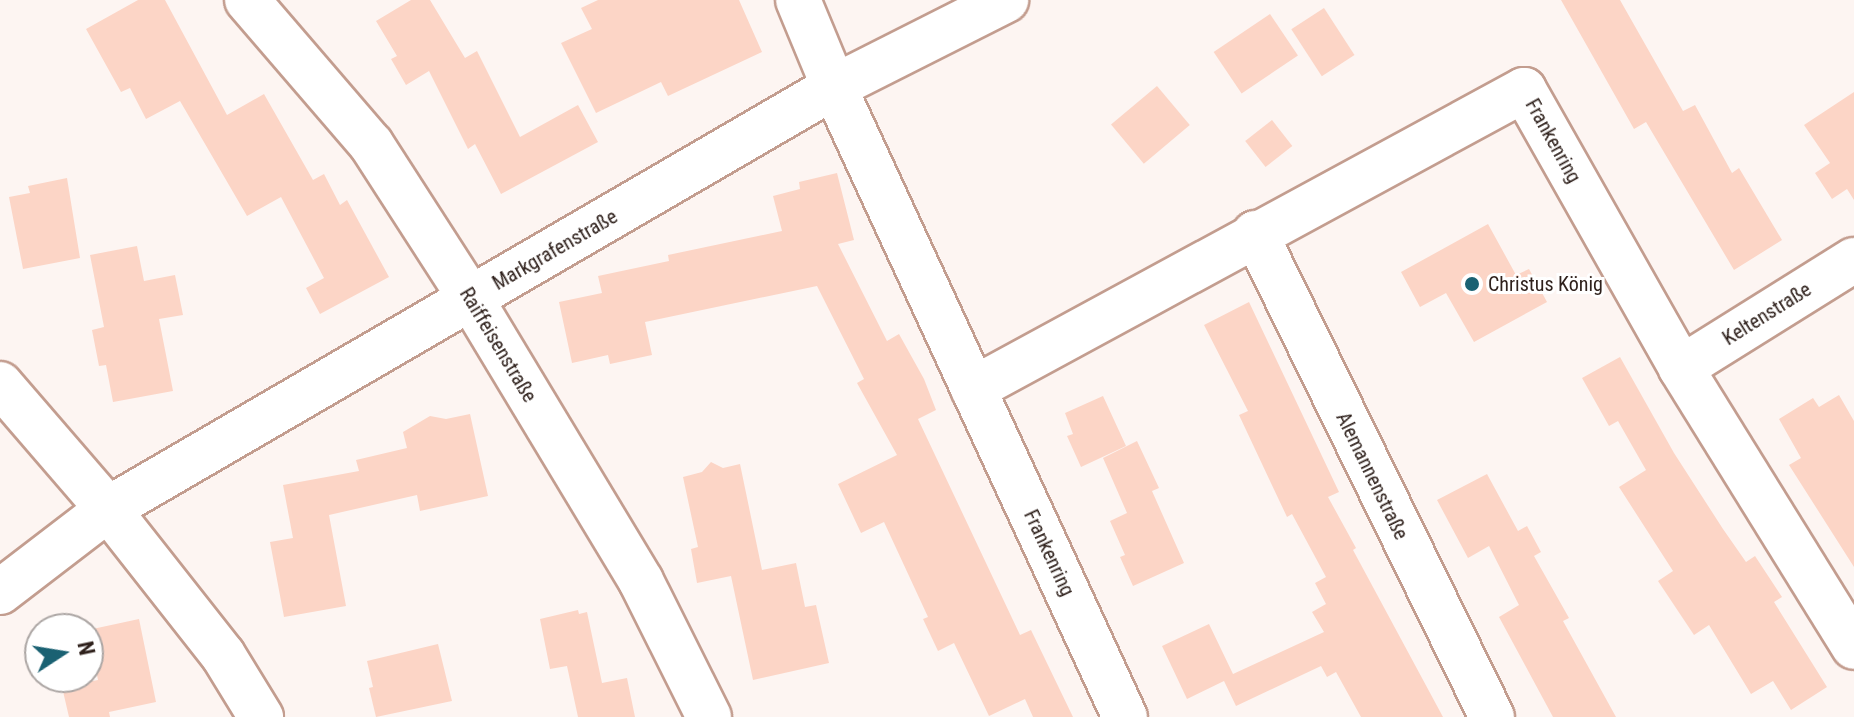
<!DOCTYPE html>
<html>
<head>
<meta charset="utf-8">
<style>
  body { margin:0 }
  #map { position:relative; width:1854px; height:717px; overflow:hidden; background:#fdf5f2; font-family:"Roboto Condensed",sans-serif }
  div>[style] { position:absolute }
  .building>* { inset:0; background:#fcd5c6; transform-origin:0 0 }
  .roads { filter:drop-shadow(2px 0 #c39d8f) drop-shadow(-2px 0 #c39d8f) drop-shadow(0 2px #c39d8f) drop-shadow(0 -2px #c39d8f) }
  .street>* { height:44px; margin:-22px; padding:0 22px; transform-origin:22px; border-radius:22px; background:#fff }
  .dots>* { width:22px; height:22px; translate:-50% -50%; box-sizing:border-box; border:4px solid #fff; border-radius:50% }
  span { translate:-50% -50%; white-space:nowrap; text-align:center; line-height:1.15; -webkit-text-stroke:6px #fff; paint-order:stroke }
  .street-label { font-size:20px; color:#2f211c }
  .poi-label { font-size:20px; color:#2f211c }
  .left { translate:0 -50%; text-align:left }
  .north { position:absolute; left:24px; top:613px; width:80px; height:80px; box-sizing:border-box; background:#fff; border:2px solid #aca6a4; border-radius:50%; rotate:78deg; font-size:22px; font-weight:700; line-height:32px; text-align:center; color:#2f211c }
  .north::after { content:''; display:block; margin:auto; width:28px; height:36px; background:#1a6172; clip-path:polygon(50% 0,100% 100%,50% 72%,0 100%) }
</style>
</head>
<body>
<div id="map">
  <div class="building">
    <i style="clip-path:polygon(138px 0,165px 0,227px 115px,264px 94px,313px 180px,324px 174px,340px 205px,347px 200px,389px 277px,320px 314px,306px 288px,324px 278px,281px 197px,247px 216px,180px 101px,146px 119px,130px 88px,121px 92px,86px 29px)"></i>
    <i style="clip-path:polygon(411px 0,430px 0,465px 58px,477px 51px,520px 137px,578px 105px,598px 142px,501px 194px,475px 144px,468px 149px,429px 71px,406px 85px,391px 59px,397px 56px,376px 21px)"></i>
    <i style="clip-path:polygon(598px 0,739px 0,762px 52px,668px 96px,661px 82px,596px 113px,561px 43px,592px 29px,581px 8px)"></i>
    <i style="clip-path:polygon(1561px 0,1620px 0,1683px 111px,1695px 105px,1732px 173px,1739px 168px,1782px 240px,1734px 270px,1646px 122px,1634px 129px)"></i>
    <i style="left:1324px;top:8px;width:56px;height:39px;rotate:57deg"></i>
    <i style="left:1270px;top:14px;width:50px;height:68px;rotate:56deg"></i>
    <i style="left:1157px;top:86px;width:51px;height:60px;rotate:50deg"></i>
    <i style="clip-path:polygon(1854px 92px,1854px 200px,1847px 189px,1832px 199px,1815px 173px,1830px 163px,1804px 125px)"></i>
    <i style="left:1272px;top:120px;width:33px;height:34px;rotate:52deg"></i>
    <i style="clip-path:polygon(837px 173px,854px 240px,838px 244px,887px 341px,899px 334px,924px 379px,936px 410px,918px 419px,1020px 635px,1031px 630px,1073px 717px,1033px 717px,1025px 699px,989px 716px,954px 643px,938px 651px,923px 619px,928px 617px,884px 522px,861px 533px,838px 484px,897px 455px,857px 383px,864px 379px,817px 286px,645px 322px,652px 355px,610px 364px,608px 355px,572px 363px,559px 302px,602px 293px,598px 276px,669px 261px,668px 255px,782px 231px,773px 196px,800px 189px,799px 182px)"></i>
    <i style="clip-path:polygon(67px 178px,80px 258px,23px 269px,9px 197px,30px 193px,28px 186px)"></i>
    <i style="clip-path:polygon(1488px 224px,1516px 275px,1529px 269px,1547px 302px,1474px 342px,1446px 293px,1420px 307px,1401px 272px)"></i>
    <i style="clip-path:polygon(137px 246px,144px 281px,175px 275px,183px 315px,159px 319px,173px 391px,113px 402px,106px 365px,99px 366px,92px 330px,104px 327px,90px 255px)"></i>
    <i style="clip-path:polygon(1249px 302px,1339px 492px,1328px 497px,1356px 548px,1353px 550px,1443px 717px,1361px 717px,1336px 672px,1327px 677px,1321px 666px,1236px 706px,1224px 681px,1187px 699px,1162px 646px,1209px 624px,1233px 674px,1324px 632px,1312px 612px,1326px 604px,1315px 583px,1326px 577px,1292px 514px,1287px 517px,1239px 415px,1248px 411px,1204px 325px)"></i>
    <i style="clip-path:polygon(1620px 357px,1674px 453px,1723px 529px,1746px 562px,1755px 556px,1782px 597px,1774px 602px,1827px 687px,1791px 710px,1773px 681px,1751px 694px,1709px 625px,1694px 635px,1658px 581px,1673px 571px,1619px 487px,1646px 470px,1618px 421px,1609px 426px,1582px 378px)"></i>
    <i style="clip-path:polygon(1839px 395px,1854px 421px,1854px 567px,1789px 465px,1801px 458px,1779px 419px,1813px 398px,1819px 407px)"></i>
    <i style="clip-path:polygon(1103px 396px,1126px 446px,1081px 467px,1067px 436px,1073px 434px,1065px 413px)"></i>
    <i style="clip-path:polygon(470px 414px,488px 496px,420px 511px,417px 495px,329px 515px,346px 606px,284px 617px,270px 542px,293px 538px,283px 485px,359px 471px,356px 460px,407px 448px,403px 432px,430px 416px,446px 419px)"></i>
    <i style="clip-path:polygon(1137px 441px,1159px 488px,1152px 491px,1184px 563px,1133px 586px,1120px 557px,1125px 555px,1110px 521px,1127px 513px,1103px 458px)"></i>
    <i style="clip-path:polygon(711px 462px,723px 468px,740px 464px,762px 570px,796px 563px,805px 607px,816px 605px,829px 663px,753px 680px,731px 576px,697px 583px,691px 549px,698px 547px,683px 477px,702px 472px)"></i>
    <i style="clip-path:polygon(1487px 474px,1518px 531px,1527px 526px,1541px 552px,1534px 556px,1569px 618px,1563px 621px,1616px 717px,1553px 717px,1499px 617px,1519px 605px,1489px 546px,1468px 558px,1437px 500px)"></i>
    <i style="clip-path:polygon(578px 610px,579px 614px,587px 612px,602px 683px,627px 678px,635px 717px,578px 717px,567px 666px,550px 669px,540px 619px)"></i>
    <i style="clip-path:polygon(139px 619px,156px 702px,109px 712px,110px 717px,69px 717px,62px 687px,98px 680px,88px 630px)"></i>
    <i style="clip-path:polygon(438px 644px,452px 701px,376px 717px,369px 688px,373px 687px,367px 661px)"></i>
  </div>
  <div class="roads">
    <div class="street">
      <i style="left:247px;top:0;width:190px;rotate:49.3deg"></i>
      <i style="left:371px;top:144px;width:184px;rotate:57.2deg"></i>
      <i style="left:471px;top:299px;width:329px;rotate:58.9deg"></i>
      <i style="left:641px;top:581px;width:152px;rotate:63.4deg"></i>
      <i style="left:798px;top:0;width:94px;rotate:67.5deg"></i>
      <i style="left:834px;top:87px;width:694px;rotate:65.21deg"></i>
      <i style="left:1255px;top:233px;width:539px;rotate:63.91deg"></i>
      <i style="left:1681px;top:368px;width:204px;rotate:-32deg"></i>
      <i style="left:0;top:384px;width:165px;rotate:49.2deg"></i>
      <i style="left:108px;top:509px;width:186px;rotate:51.8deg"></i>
      <i style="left:223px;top:655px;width:73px;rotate:58.5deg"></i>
      <i style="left:973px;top:389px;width:627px;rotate:-28.49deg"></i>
      <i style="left:1524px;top:90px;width:319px;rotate:60.5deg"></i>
      <i style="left:1681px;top:368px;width:328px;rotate:58.2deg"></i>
      <i style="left:0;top:592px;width:136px;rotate:-37.5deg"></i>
      <i style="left:108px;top:509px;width:840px;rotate:-30.17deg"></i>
      <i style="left:834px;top:87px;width:193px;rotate:-26.8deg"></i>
    </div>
  </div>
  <div class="dots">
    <i style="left:1472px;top:284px;background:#1a6172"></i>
  </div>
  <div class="street-label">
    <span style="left:1553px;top:141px;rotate:61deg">Frankenring</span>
    <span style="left:555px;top:250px;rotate:-30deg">Markgrafenstraße</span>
    <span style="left:1767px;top:314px;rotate:-32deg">Keltenstraße</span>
    <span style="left:498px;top:345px;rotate:59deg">Raiffeisenstraße</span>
    <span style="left:1372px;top:476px;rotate:64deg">Alemannenstraße</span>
    <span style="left:1049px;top:553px;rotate:65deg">Frankenring</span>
  </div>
  <div class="poi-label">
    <span class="left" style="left:1488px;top:284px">Christus König</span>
  </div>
  <div class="north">N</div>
</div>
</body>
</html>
